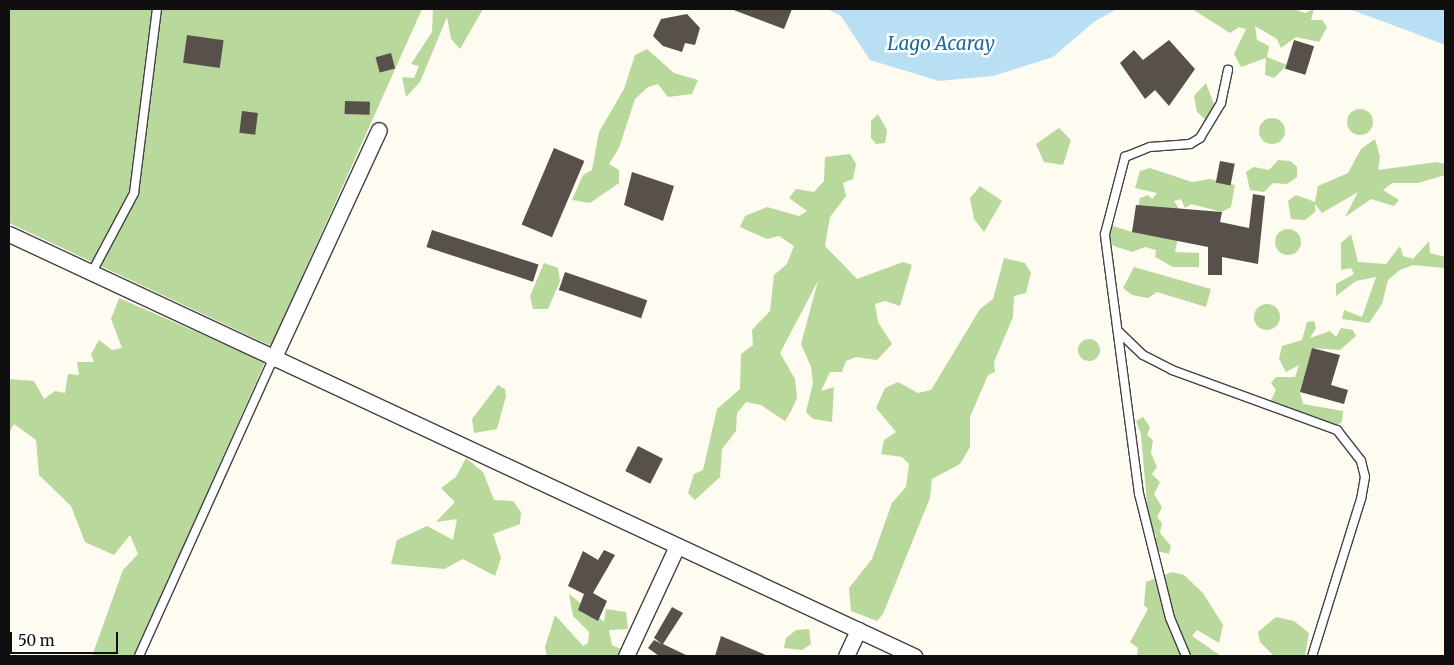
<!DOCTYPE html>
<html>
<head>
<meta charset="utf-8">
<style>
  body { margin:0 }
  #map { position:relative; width:1454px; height:665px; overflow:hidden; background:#fefbf1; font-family:Merriweather,serif }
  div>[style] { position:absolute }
  .forest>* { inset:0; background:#b8d89c }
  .round { border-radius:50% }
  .water>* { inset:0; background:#b8dff3 }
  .building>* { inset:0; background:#57504b; transform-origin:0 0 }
  .roads { filter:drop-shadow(1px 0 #424242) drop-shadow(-1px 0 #424242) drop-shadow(0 1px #424242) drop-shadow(0 -1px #424242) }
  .service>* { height:8px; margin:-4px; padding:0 4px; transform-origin:4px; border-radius:4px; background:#fff }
  .minor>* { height:15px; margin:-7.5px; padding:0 7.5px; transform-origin:7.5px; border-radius:7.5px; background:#fff }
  span { translate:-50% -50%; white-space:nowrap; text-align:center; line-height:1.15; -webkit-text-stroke:5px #fff; paint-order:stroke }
  .water-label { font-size:19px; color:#1d689b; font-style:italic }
  .frame { position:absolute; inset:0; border:10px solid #0f0f0f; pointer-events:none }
  .scale { position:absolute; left:10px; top:632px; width:108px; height:22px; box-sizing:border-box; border:2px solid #0f0f0f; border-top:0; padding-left:6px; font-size:15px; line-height:18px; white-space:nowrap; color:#0f0f0f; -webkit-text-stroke:4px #fff; paint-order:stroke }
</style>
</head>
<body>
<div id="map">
  <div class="forest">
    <i style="clip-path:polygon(9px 9px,422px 9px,271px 346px,9px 223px)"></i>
    <i style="clip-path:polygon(433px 9px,483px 9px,460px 49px,451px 39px,447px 17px,420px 82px,406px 97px,402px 77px,414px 78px,419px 66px,411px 64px,432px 32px)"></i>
    <i style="clip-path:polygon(1192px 9px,1293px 9px,1305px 13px,1314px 9px,1311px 20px,1322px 20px,1327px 27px,1319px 42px,1296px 37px,1281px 48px,1277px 39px,1255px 26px,1257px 40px,1269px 46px,1267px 57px,1287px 65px,1274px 78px,1265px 75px,1266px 58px,1241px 67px,1234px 54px,1246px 29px,1239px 27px,1230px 33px)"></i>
    <i style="clip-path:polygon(647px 49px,674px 73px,698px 80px,692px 94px,668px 97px,658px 84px,648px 87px,635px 99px,619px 148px,609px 164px,619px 170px,619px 183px,590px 203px,572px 200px,583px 175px,592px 170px,599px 132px,624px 89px,635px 55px)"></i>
    <i style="clip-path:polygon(1206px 83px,1217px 113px,1207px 121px,1197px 112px,1194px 96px)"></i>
    <i class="round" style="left:1347px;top:109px;width:26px;height:26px"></i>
    <i style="clip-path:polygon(878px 114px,887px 130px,885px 143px,876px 144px,871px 138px,871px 121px)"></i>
    <i class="round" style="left:1259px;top:118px;width:26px;height:26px"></i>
    <i style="clip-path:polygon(1059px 128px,1071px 140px,1063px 165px,1044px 162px,1036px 144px)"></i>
    <i style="clip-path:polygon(1375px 139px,1380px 157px,1378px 170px,1437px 162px,1445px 164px,1445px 175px,1418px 183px,1392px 183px,1383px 190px,1399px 200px,1394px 206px,1371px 199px,1345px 217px,1358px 192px,1322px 213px,1315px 204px,1315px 212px,1305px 220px,1291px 219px,1288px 201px,1296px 195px,1315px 202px,1318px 186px,1348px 173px,1361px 149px)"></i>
    <i style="clip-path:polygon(850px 154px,856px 164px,853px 179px,843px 183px,846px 196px,830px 217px,825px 246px,857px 279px,903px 262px,912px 265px,900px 306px,885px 301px,875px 304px,878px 322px,892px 344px,877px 360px,856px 357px,846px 361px,842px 372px,830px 372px,821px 391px,834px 387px,832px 422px,813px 419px,806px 412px,813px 383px,811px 367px,801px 344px,818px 281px,780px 353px,795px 379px,797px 398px,791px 411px,785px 421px,761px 405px,746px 402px,737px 413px,736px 431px,722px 449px,720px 477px,695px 500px,688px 493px,694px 474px,703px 470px,717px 409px,740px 389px,741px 354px,753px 345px,752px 330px,770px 311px,774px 275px,787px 264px,794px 246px,779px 236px,767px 239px,740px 227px,745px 216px,767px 207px,799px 216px,807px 211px,789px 198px,796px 189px,814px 192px,824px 181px,825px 157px)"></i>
    <i style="clip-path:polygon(1278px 160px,1290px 161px,1297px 167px,1297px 177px,1287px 184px,1273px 183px,1264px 192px,1250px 190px,1246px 172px,1254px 167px,1269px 170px)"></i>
    <i style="clip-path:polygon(1150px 168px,1192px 182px,1210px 179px,1235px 185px,1231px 207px,1222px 212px,1191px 204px,1185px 208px,1181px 199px,1174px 201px,1183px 215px,1175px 252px,1199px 253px,1199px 267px,1173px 267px,1155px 257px,1156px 250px,1145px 247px,1132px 252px,1114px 246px,1101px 233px,1107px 224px,1132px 232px,1140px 198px,1148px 195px,1152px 199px,1157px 193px,1135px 188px,1140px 171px)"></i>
    <i style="clip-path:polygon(980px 186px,1002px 201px,984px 232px,974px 219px,970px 198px)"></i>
    <i class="round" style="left:1275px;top:229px;width:26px;height:26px"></i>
    <i style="clip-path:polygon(1351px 234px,1358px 262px,1386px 264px,1400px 246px,1403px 256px,1413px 259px,1429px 241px,1430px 253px,1445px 257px,1445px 268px,1413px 265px,1400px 270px,1388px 280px,1382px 304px,1369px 323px,1342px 319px,1344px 310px,1362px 317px,1376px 277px,1356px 281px,1336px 296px,1336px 284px,1354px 274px,1351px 268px,1341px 270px,1341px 243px)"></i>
    <i style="clip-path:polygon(1004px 258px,1025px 263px,1031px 273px,1026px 293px,1014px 296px,1013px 317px,994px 362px,995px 372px,988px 375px,970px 417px,970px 447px,960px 464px,932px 479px,930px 498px,883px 614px,877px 621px,851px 611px,849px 588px,872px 559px,892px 503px,906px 487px,909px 464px,902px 457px,881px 454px,884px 440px,896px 432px,876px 408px,885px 388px,898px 382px,918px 393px,931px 390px,980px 309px,993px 299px)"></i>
    <i style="clip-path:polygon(544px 263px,558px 268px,560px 281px,548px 309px,533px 309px,530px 296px)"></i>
    <i style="clip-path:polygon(1134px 267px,1211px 289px,1206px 307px,1157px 292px,1148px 298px,1132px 295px,1123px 288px)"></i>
    <i style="clip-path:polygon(119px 298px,265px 362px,135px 656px,92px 656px,123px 570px,138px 554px,130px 535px,114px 555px,85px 542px,71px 506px,39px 475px,36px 440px,14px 424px,9px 433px,9px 379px,34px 381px,44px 399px,55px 391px,65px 393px,68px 374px,79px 375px,77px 362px,94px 362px,91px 354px,99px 340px,112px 350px,122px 348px,111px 319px)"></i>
    <i class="round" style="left:1254px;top:304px;width:26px;height:26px"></i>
    <i style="clip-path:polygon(1314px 321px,1316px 328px,1310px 338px,1330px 331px,1336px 337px,1341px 328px,1353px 330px,1356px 336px,1340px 350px,1312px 348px,1300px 392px,1303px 404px,1343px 411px,1342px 422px,1335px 426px,1270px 402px,1276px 390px,1271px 383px,1276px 377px,1295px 377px,1299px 365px,1286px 372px,1279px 359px,1282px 346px,1302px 340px,1307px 322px)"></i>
    <i class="round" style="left:1078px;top:339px;width:22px;height:22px"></i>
    <i style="clip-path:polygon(498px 385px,505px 389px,506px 396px,497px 429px,474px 433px,472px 419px)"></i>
    <i style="clip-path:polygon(1143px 417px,1150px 427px,1147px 435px,1153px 440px,1151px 453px,1157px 467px,1152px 474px,1160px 482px,1154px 494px,1162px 507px,1157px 517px,1162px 523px,1160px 533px,1171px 546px,1169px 554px,1154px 550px,1156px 535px,1149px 526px,1141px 434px,1136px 421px)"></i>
    <i style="clip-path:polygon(466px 458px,483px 472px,494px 500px,513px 501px,521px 512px,520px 524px,493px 534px,501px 558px,495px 576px,463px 559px,444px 569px,391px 564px,397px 540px,427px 526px,453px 540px,457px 519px,436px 522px,455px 502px,441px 488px,456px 477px)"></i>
    <i style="clip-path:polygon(1172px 572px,1184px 575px,1203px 593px,1223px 625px,1219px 643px,1197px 630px,1192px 636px,1221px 656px,1137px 656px,1138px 648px,1130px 642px,1148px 609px,1144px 605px,1146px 582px)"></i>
    <i style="clip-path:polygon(569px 594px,604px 622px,606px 609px,626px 612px,628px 629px,609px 630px,612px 645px,625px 651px,623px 656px,547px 656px,545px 647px,555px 615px,583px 646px,588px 643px,589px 632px,573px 616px)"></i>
    <i style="clip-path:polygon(1276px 617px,1294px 621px,1309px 633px,1305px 656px,1274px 656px,1260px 642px,1258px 632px)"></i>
    <i style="clip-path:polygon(809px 629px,811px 644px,802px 650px,784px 648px,786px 638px,796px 630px)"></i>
  </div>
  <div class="water">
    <i style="clip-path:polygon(827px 9px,1117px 9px,1095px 21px,1053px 57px,993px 76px,939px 81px,870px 60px,841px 16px)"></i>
    <i style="clip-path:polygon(1349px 9px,1445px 9px,1445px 45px,1406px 30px)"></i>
  </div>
  <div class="building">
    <i style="clip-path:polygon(731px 9px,792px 9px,784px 29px)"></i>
    <i style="clip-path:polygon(687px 14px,700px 28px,695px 45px,685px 43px,682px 52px,663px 46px,653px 36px,661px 19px)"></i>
    <i style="left:187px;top:35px;width:37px;height:28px;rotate:8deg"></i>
    <i style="clip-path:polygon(1169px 40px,1195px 69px,1169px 106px,1155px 90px,1145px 99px,1120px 63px,1134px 50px,1143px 60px)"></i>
    <i style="left:1294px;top:40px;width:21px;height:30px;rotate:17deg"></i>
    <i style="left:391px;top:53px;width:16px;height:16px;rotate:75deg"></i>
    <i style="left:345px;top:101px;width:25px;height:13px;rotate:2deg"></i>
    <i style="left:242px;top:111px;width:16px;height:22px;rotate:7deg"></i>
    <i style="left:554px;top:148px;width:33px;height:83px;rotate:23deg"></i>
    <i style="left:1220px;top:161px;width:15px;height:22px;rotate:11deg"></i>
    <i style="clip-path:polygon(632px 172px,674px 186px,663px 221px,624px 205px)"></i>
    <i style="clip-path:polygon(1253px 194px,1265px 196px,1258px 264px,1222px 257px,1222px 275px,1208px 275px,1208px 247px,1132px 232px,1136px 205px,1222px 212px,1220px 222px,1249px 228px)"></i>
    <i style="left:432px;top:230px;width:112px;height:18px;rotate:18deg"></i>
    <i style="left:565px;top:272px;width:87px;height:19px;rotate:19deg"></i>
    <i style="clip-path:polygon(1312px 348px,1340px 355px,1331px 385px,1348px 390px,1344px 404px,1300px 392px)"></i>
    <i style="left:638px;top:446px;width:28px;height:28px;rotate:27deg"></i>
    <i style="clip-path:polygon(604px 550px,615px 555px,593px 593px,607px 601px,598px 621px,578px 610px,584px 594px,568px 586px,583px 551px,598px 560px)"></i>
    <i style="clip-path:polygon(672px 607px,683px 613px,663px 644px,688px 656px,659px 656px,648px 648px,654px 640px,662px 644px,654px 638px)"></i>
    <i style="clip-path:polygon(721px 636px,768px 656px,715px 656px)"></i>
  </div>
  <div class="roads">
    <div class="service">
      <i style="left:91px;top:274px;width:92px;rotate:-62deg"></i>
      <i style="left:134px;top:193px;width:185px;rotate:-82.9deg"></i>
      <i style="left:1119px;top:332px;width:33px;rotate:44deg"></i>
      <i style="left:1143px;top:355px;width:33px;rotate:27deg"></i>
      <i style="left:1172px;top:370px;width:176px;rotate:20deg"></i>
      <i style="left:1337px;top:430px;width:39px;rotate:52deg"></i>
      <i style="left:1361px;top:461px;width:16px;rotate:76deg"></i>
      <i style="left:1365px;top:477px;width:22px;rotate:100deg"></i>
      <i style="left:1361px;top:499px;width:164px;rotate:107.3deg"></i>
      <i style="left:139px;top:656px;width:326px;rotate:-65.7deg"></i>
      <i style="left:1186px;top:656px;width:41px;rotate:-112.8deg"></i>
      <i style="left:1170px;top:618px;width:128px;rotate:-104deg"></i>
      <i style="left:1139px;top:494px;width:262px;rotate:-97.5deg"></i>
      <i style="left:1105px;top:234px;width:80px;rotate:-75.4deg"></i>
      <i style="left:1125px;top:157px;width:27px;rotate:-22deg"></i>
      <i style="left:1150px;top:147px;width:40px;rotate:-4.3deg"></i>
      <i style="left:1190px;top:144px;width:12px;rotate:-31deg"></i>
      <i style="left:1200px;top:138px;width:41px;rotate:-59deg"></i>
      <i style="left:1221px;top:103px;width:34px;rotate:-78deg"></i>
    </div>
    <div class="minor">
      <i style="left:9px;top:234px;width:999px;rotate:25deg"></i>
      <i style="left:273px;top:359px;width:252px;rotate:-65.2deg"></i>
      <i style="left:626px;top:656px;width:121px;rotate:-65.1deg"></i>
      <i style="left:846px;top:656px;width:29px;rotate:-65deg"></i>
    </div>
  </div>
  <div class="water-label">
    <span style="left:941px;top:44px">Lago Acaray</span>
  </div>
  <div class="frame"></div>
  <div class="scale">50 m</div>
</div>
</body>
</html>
